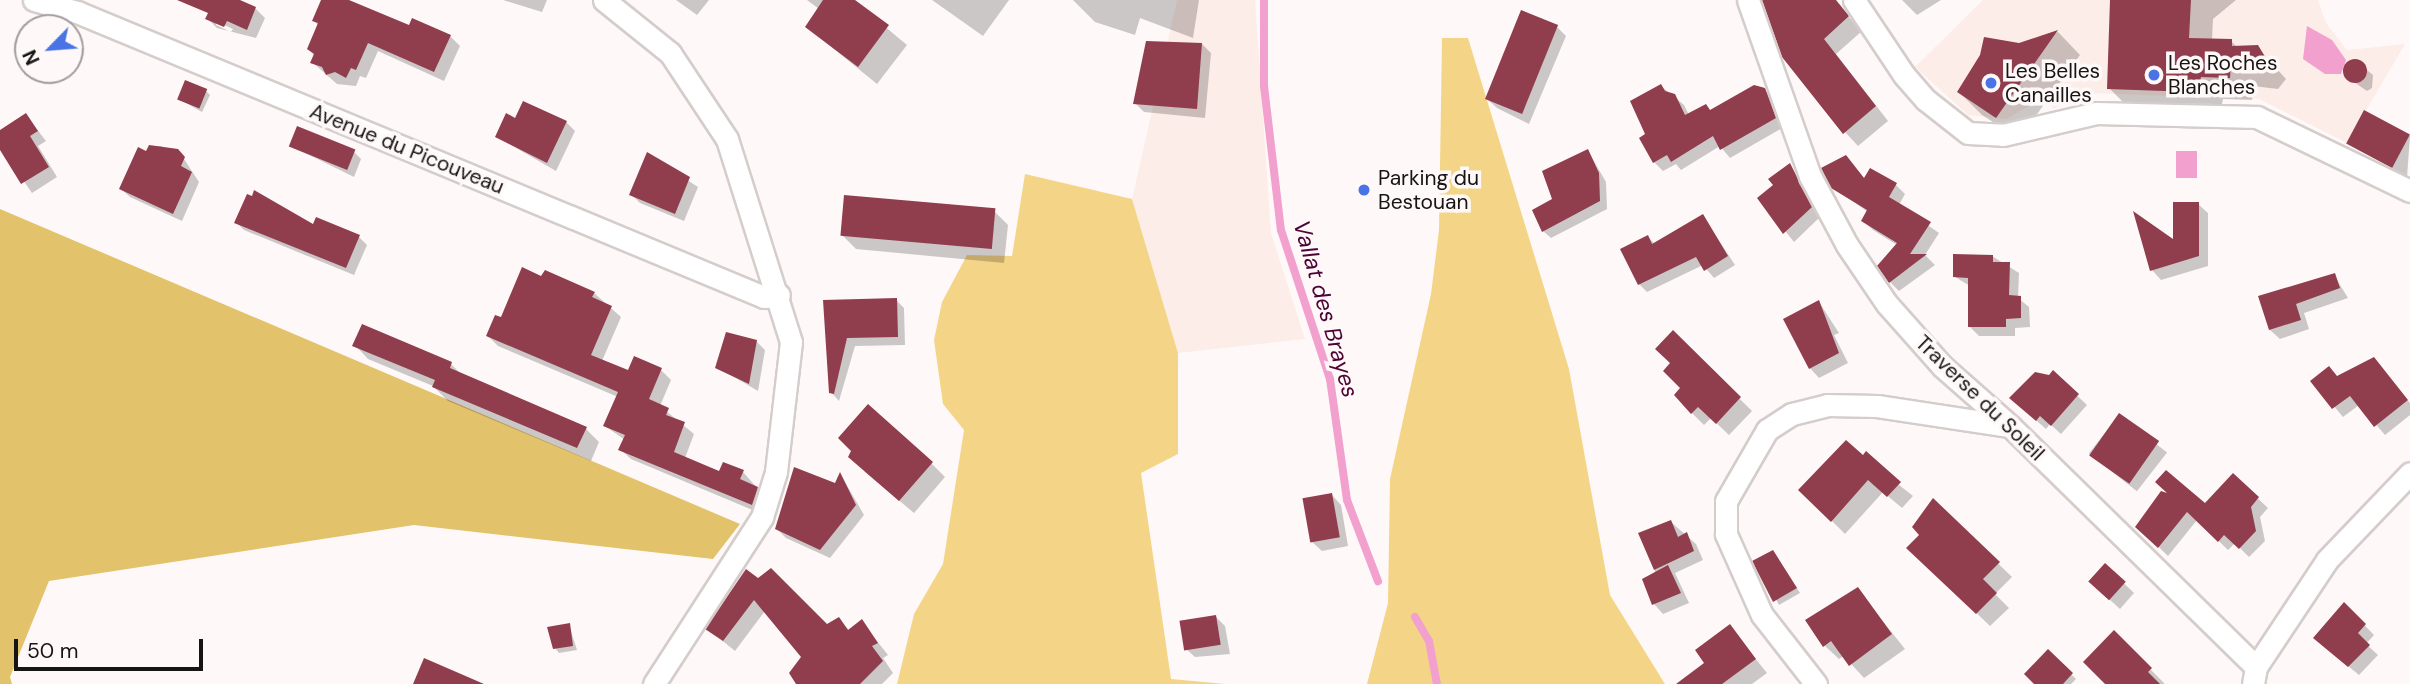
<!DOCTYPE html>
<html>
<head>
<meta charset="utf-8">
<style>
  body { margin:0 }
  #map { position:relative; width:2410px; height:684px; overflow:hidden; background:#fef9f8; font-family:"DM Sans",sans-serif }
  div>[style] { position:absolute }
  .built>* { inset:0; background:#fdede8 }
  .green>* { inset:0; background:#f4d587 }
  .forest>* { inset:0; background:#e3c26c }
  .water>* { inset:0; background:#f2a1cf; transform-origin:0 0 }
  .shadow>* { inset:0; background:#0003; transform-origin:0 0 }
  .stream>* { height:8px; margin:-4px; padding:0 4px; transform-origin:4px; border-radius:4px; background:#f2a1cf }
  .building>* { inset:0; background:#903d4d; transform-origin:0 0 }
  .round { border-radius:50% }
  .roads { filter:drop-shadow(2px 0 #d5cdcb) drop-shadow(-2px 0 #d5cdcb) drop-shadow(0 2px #d5cdcb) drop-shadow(0 -2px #d5cdcb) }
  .street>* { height:21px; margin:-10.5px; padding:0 10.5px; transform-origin:10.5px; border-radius:10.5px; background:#fff }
  .dots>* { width:19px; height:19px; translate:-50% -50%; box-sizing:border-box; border:4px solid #fef9f8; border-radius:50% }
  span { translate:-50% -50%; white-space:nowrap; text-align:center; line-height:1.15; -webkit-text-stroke:7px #fef9f8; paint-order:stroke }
  .poi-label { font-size:21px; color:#171414 }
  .left { translate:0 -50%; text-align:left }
  .street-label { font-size:21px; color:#171414 }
  .water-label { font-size:23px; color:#4c0436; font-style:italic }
  .north { position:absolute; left:14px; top:14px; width:70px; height:70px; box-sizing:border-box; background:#fef9f8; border:2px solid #a29d9d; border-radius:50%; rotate:245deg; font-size:19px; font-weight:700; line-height:28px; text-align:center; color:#171414 }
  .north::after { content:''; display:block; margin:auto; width:24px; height:32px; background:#4a74e6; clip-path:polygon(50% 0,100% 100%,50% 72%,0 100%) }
  .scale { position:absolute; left:14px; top:639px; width:189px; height:32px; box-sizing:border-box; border:4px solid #171414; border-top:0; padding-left:9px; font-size:21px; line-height:24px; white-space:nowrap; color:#171414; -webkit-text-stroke:5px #fef9f8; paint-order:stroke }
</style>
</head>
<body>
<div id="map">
  <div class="built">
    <i style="clip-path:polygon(1177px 0,1255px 0,1271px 233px,1305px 339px,1178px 353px,1132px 199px)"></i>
    <i style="clip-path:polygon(1983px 0,2318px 0,2326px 23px,2347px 50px,2405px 44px,2347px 143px,2259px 99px,2084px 93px,2054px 109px,2045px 97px,2006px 119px,1968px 115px,1915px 67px)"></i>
  </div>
  <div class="green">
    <i style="clip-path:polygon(1442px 38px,1468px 38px,1569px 369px,1610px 595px,1665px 684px,1367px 684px,1388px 603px,1390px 479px,1431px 294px,1439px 230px)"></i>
    <i style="clip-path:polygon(1025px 174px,1132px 199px,1178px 353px,1178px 454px,1141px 473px,1171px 679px,1226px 684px,897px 684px,914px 614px,943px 564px,964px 430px,943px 404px,934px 340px,942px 302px,967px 255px,1012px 256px)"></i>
  </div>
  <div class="forest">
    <i style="clip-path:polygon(0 209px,740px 524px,713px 559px,414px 525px,49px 581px,10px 677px,12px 684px,0 684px)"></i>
  </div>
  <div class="water">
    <i style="clip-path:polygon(2307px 26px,2332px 40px,2346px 60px,2341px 74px,2325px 74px,2303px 59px)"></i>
    <i style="left:2176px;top:151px;width:21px;height:27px"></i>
  </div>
  <div class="shadow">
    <i style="clip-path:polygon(evenodd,215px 0,235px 0,255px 8px,265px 18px,256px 38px,217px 28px,207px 18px,215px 0,216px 21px,233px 29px,231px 32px,216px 25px,216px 21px)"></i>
    <i style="clip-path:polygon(323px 0,346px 0,410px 27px,450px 36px,460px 46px,444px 81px,378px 51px,366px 78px,360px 76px,356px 86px,337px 84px,312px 62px,319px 26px,314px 21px)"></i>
    <i style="clip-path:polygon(503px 0,547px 0,542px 12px)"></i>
    <i style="clip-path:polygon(676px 0,709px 0,697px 15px)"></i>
    <i style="clip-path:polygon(807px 0,853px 0,907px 45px,877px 84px,807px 27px,819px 9px)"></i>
    <i style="clip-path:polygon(932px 0,1009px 0,983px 36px)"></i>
    <i style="clip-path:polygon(1073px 0,1199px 0,1193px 38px,1140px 18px,1135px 35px,1095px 22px)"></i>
    <i style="clip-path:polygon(1764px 0,1833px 0,1862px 31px,1836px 54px,1888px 121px,1858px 146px,1845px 132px)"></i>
    <i style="clip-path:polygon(1902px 0,1941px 0,1917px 15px)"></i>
    <i style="clip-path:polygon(2111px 0,2236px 0,2213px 19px,2212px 40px,2231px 41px,2238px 48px,2257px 47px,2286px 79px,2278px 89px,2253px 86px,2252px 100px,2223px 99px,2222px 104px,2216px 104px,2215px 114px,2132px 111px,2109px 88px)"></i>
    <i style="clip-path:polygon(1557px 27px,1566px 36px,1529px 124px,1497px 108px,1487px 99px)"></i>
    <i style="clip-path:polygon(2058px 32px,2080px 55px,2019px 139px,1982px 115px,1959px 92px,2019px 44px)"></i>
    <i style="clip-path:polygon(1202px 44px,1211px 53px,1205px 118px,1144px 112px,1135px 103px)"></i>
    <i style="clip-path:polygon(2356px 61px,2373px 75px,2372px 88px,2367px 91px,2348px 78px,2348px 64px)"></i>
    <i style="clip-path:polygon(1661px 86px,1684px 105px,1689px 115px,1711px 111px,1764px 89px,1773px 99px,1784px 127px,1730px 158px,1720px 146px,1681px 170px,1676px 164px,1663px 171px,1654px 162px,1647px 135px)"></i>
    <i style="clip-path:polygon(206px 91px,210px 95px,202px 112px,179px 99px)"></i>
    <i style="clip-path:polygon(2365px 113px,2410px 136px,2407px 177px,2348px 142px)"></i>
    <i style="clip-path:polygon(26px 115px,46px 141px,38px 146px,57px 177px,32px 193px,0 147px,0 132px)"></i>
    <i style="clip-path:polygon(566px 122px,575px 131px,556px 171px,497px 137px)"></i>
    <i style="clip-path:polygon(161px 146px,184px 159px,199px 182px,182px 221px,130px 197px,121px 189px,150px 147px)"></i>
    <i style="clip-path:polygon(291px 146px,354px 152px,361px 159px,354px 177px)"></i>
    <i style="clip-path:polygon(1588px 151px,1606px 182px,1607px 209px,1551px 238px,1543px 231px,1555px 200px)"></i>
    <i style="clip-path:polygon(648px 155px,698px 187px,684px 221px,640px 203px,631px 194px)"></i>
    <i style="clip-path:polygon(1846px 157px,1865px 179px,1896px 185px,1905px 194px,1899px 205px,1939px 233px,1925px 255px,1935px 265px,1899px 291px,1890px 282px,1897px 245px,1873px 230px,1863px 221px,1868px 212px,1833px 187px)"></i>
    <i style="clip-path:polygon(1790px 165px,1820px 217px,1794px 242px,1759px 198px,1776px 186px)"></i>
    <i style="clip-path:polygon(2198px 204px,2208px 213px,2208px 266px,2161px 280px,2152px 270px)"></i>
    <i style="clip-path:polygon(994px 211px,1008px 225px,1004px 263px,856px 249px,842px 235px)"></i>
    <i style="clip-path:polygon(1703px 216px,1735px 265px,1714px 278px,1703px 265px,1647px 292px,1639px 284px,1648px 237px,1655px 244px)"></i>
    <i style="clip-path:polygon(236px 222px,313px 227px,359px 237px,367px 245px,354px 275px,244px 230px)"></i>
    <i style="clip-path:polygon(1992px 256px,2019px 273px,2018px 298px,2029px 307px,2030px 327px,2015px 328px,2015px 336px,1979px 336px,1970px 327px,1970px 286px,1955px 277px)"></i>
    <i style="clip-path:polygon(2334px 275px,2348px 298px,2304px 313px,2309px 329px,2280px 339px,2270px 330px,2260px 298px)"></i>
    <i style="clip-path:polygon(542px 278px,594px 293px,621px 317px,602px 361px,629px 372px,661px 370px,671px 380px,660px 406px,694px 434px,685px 458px,720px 473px,743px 472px,767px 499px,762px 514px,631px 459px,620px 449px,625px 440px,605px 426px,618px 397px,498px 346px,488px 336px)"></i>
    <i style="clip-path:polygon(896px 300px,904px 308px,905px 345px,855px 346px,839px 401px,831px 392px,824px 302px)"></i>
    <i style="clip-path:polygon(1819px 302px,1839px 333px,1834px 335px,1848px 363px,1819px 378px,1810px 368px)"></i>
    <i style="clip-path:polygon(1673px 333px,1752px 411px,1729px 435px,1711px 418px,1704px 425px,1692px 413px,1672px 364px)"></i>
    <i style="clip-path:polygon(756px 341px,765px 350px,758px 391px,717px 367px)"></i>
    <i style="clip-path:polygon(355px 345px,451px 364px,463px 376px,586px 429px,599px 442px,591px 461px,448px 401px,433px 386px,368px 359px)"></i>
    <i style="clip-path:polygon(2374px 359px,2410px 403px,2410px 415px,2385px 435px,2359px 405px,2343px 417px,2313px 381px,2338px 378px)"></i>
    <i style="clip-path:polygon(2053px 373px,2087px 405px,2061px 434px,2050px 424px,2046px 429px,2021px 407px)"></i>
    <i style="left:2119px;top:415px;width:61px;height:49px;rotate:38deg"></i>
    <i style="clip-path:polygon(1846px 443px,1913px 496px,1902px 508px,1883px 492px,1845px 534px,1801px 490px)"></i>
    <i style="clip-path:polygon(931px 463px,945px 477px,914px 513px,864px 471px)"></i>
    <i style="clip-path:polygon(841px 475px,864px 515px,830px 558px,786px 538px,777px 529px,836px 485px)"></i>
    <i style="clip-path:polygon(2233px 475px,2268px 508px,2260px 517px,2265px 541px,2249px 557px,2235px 543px,2228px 550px,2197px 520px,2168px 556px,2138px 527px,2173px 497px,2205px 505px)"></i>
    <i style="clip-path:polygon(1332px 495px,1341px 505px,1348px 546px,1322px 551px,1312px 542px)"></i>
    <i style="clip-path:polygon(1934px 501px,2012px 577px,1995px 594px,2009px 608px,1990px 626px,1922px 561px,1921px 535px)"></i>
    <i style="clip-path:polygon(1671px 522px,1696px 544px,1703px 560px,1675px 573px,1689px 603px,1663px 614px,1654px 604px,1655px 569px)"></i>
    <i style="clip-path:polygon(1777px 557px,1800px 593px,1779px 605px,1755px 562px)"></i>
    <i style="clip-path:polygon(2105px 565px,2134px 593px,2120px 609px,2099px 590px)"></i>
    <i style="clip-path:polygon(746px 571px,827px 626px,838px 619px,850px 631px,862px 622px,888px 655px,883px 658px,893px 673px,882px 684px,798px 684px,803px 657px,765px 611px,735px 651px,708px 629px)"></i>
    <i style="clip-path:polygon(1857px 589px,1905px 649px,1864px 678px,1844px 656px,1839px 659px,1825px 646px,1807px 620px)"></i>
    <i style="clip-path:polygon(2345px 605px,2374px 635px,2366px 644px,2378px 655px,2359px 675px,2325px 647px)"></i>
    <i style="clip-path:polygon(1216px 617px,1225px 626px,1230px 654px,1195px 657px,1185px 648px)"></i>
    <i style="clip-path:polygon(569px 625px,577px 650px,559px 653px,555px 648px)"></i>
    <i style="clip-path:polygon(1730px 627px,1767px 673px,1752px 684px,1683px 684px,1707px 663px)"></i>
    <i style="clip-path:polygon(2114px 633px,2164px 683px,2164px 684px,2108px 684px)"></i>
    <i style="clip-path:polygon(2048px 652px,2076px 679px,2071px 684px,2051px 684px)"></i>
  </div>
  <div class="stream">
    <i style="left:1264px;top:0;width:86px;rotate:90deg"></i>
    <i style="left:1264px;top:86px;width:145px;rotate:83.3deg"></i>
    <i style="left:1281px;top:230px;width:157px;rotate:71.8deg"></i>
    <i style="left:1330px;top:379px;width:122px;rotate:82deg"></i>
    <i style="left:1347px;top:500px;width:87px;rotate:69.1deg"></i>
    <i style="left:1415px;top:617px;width:28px;rotate:60deg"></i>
    <i style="left:1429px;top:641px;width:44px;rotate:79.5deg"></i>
  </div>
  <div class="building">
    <i style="clip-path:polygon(177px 0,240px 0,256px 7px,247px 30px,227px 21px,224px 27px,205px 19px,208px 13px)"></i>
    <i style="clip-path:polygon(321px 0,349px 0,409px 25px,412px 18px,451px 35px,434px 72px,368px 43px,356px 70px,351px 68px,346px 78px,335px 72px,326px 75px,322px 67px,310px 63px,314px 54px,307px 49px,318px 23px,312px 21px)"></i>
    <i style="clip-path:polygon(823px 0,855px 0,889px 25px,858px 67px,805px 27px)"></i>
    <i style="clip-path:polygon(1762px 0,1836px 0,1849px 16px,1824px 39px,1876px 106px,1843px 134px,1782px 57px)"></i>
    <i style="clip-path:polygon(2110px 0,2191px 0,2189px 38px,2232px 39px,2232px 46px,2258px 45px,2264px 55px,2255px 67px,2231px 64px,2230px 78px,2201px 77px,2200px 82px,2194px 82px,2193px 92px,2107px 89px)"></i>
    <i style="left:1521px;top:10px;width:40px;height:96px;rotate:22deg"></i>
    <i style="clip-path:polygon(2058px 30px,1996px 118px,1957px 92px,1980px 55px,1984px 37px,2019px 43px)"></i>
    <i style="clip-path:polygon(1146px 41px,1202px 43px,1197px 109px,1133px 104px)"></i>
    <i class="round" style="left:2343px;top:59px;width:24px;height:24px"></i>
    <i style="left:185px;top:80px;width:24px;height:21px;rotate:22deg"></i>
    <i style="clip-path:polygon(1661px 84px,1665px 91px,1675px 94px,1685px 115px,1706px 104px,1710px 110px,1754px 85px,1765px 88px,1776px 118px,1720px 150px,1713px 136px,1671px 162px,1667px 155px,1653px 163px,1639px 138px,1645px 134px,1630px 101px)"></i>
    <i style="clip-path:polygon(523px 101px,567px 121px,547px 163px,495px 137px,506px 113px,515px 118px)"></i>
    <i style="left:2364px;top:110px;width:52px;height:38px;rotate:28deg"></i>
    <i style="clip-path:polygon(26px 113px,38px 131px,30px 136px,49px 167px,21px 184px,0 150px,0 130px)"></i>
    <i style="left:297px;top:126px;width:63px;height:22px;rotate:22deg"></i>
    <i style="clip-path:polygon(149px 145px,178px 149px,185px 157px,181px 166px,192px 172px,173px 214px,119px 189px,138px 147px,146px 151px)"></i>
    <i style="clip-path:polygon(1588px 149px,1599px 173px,1600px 201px,1542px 232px,1532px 210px,1552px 199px,1542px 171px)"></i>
    <i style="clip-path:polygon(647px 152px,690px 177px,675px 214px,629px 195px)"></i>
    <i style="clip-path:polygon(1846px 155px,1864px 178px,1870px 168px,1897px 183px,1889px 197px,1931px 222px,1910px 254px,1927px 254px,1889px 283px,1877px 266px,1897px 243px,1861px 221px,1867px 210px,1831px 188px,1821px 168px)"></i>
    <i style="clip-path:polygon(1790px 163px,1812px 207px,1783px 234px,1757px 198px,1773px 185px,1768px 179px)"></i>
    <i style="clip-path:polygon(254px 190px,313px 224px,316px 217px,360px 235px,346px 268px,234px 223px,247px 194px,252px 196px)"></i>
    <i style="left:844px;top:195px;width:152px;height:41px;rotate:5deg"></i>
    <i style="clip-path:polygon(2173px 202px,2199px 202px,2199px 256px,2150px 271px,2133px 211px,2173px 239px)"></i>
    <i style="clip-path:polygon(1703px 214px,1728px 256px,1704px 271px,1696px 257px,1638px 285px,1620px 249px,1648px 235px,1652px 244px)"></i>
    <i style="clip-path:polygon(1953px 254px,1993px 255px,1993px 262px,2010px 262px,2009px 295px,2021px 296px,2021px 318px,2006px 319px,2006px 327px,1968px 327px,1968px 278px,1953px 277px)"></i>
    <i style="clip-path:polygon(522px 267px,541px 276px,545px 270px,595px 292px,592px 297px,612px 306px,591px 355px,628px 370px,634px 356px,662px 368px,649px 399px,669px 408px,666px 415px,685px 422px,674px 452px,719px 471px,723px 462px,744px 470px,740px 479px,758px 487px,752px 505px,618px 450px,625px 435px,603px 426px,618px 392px,486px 336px,495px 315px,501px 317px)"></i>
    <i style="clip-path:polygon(2335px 273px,2340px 288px,2296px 304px,2301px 320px,2269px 330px,2258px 296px)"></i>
    <i style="clip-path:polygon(897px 298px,898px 337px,847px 338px,834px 394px,829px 393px,823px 300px)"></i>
    <i style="clip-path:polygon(1819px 300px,1839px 353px,1809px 369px,1783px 319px)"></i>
    <i style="clip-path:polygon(362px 324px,452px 362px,450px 368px,587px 427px,577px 448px,432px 387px,435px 380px,352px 346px)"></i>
    <i style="clip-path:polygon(1673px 330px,1741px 397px,1716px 424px,1698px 407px,1691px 414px,1674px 395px,1680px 388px,1663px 371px,1670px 363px,1655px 349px)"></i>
    <i style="clip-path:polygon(726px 332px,757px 340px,749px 384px,715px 368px)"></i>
    <i style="clip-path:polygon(2374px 357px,2408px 400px,2374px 427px,2350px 396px,2332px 409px,2310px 381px,2329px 366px,2337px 376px)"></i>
    <i style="clip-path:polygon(2053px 370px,2079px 394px,2051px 426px,2040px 416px,2036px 421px,2009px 398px,2035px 372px,2049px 375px)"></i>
    <i style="clip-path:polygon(868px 404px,933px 462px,899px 501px,848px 457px,851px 451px,838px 438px)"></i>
    <i style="left:2119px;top:413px;width:49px;height:52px;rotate:35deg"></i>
    <i style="clip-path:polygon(1846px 440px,1863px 455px,1866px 451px,1901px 482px,1887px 497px,1868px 480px,1831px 522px,1798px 490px)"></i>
    <i style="clip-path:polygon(794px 467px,835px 483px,840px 472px,856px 505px,820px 550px,775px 529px)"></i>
    <i style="clip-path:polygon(2166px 470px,2205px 503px,2233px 473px,2259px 497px,2251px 507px,2256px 531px,2239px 549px,2224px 535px,2218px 542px,2187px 512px,2158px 548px,2135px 527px,2161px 491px,2167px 493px,2155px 482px)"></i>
    <i style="left:1332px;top:493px;width:45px;height:30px;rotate:80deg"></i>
    <i style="clip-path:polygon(1933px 498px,2000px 562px,1983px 579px,1997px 593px,1976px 614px,1906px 548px,1919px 535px,1912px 527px)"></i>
    <i style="clip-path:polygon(1671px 520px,1678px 537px,1687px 532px,1694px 551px,1654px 570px,1638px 533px)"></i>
    <i style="clip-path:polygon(1773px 550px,1797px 588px,1773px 602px,1752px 561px)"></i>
    <i style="left:2105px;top:563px;width:28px;height:25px;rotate:42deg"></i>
    <i style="clip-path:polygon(1668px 565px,1681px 593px,1652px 605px,1642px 579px)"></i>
    <i style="clip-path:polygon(771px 568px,827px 624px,839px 617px,848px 630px,862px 619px,878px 643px,872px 646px,883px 661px,860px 684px,796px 684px,789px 673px,801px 657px,754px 600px,723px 641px,705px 629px,746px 569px,758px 578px)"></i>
    <i style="clip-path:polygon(1858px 587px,1892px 634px,1849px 666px,1831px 641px,1823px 647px,1805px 620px)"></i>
    <i style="clip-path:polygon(2344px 602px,2366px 624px,2358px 633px,2370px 645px,2348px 667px,2313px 638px)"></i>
    <i style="left:1216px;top:615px;width:30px;height:37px;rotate:81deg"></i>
    <i style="clip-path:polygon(570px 623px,573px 646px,553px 649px,547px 627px)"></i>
    <i style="clip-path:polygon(1730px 624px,1756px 659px,1722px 684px,1676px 684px,1704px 663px,1695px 650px)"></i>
    <i style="clip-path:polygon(2114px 630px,2152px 668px,2148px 672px,2160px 684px,2105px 684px,2083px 662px)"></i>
    <i style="clip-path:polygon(2048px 649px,2073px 673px,2063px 684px,2034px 684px,2024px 674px)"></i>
    <i style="clip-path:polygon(424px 658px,484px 684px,413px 684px)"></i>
  </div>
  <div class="roads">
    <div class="street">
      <i style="left:34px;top:0;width:45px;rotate:15.6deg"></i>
      <i style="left:77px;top:12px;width:744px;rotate:22.53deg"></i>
      <i style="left:764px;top:297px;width:15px;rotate:-8deg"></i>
      <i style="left:604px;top:0;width:85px;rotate:38.8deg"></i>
      <i style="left:670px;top:53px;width:103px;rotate:56.5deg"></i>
      <i style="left:727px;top:139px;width:213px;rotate:72.5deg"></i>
      <i style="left:791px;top:342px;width:131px;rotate:96.6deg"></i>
      <i style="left:776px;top:472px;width:47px;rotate:107.3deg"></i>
      <i style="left:762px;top:517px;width:199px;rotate:122.9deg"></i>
      <i style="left:1748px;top:0;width:187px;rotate:70.6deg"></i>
      <i style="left:1810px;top:176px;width:78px;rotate:61.8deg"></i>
      <i style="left:1847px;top:245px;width:71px;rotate:55.9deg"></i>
      <i style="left:1887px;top:304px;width:83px;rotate:48.4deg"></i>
      <i style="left:1942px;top:366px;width:91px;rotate:41.4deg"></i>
      <i style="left:2010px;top:426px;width:344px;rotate:44.4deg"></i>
      <i style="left:1854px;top:0;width:90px;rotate:56.3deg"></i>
      <i style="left:1904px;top:75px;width:33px;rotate:49deg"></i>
      <i style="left:1926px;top:100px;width:53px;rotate:38.2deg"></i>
      <i style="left:1968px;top:133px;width:35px;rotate:3deg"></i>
      <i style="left:2003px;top:135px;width:96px;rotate:-13.3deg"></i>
      <i style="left:2096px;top:113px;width:161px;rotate:1.4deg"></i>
      <i style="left:2257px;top:117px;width:170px;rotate:25.8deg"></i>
      <i style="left:1816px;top:684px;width:88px;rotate:-128deg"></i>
      <i style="left:1762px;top:615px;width:89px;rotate:-114deg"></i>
      <i style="left:1726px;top:534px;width:33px;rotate:-90deg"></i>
      <i style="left:1726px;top:501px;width:82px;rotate:-60deg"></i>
      <i style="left:1767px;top:430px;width:30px;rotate:-33deg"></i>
      <i style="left:1792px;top:414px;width:36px;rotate:-14deg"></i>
      <i style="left:1827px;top:405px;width:50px;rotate:1.1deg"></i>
      <i style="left:1877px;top:406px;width:134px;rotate:8.6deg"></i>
      <i style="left:2253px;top:684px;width:17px;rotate:-80deg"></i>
      <i style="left:2256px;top:667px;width:128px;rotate:-56.4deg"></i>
      <i style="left:2327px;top:560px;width:120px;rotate:-46.3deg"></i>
    </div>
  </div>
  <div class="dots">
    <i style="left:2154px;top:75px;background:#4a74e6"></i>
    <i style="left:1991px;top:83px;background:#4a74e6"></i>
    <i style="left:1364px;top:190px;background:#4a74e6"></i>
  </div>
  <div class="poi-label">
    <span class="left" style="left:2168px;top:75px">Les Roches<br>Blanches</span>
    <span class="left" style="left:2005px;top:83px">Les Belles<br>Canailles</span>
    <span class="left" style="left:1378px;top:190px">Parking du<br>Bestouan</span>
  </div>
  <div class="street-label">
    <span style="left:407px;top:149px;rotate:22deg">Avenue du Picouveau</span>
    <span style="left:1980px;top:398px;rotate:44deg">Traverse du Soleil</span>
  </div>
  <div class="water-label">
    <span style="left:1326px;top:309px;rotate:74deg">Vallat des Brayes</span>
  </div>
  <div class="north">N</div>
  <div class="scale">50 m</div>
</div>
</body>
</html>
